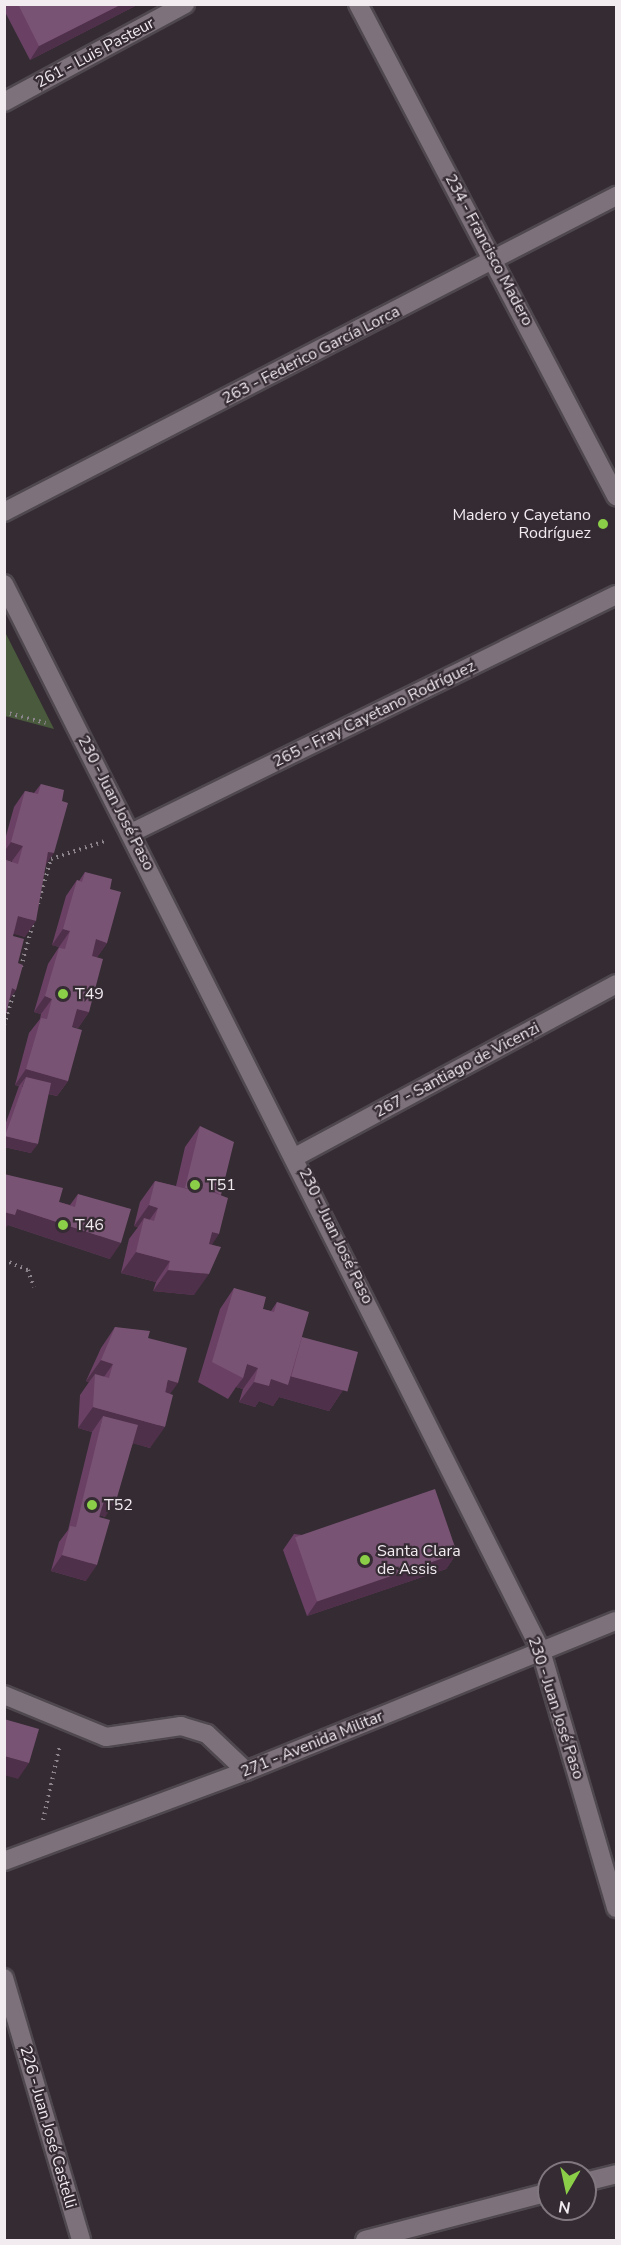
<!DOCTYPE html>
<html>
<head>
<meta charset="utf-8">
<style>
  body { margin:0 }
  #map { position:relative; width:621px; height:2245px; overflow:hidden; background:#352b33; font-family:"Nunito Sans",sans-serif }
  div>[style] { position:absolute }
  .green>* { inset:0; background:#4a5b3d }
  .path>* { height:4px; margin-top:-2px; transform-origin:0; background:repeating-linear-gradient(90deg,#8c848b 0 1.5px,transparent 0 6px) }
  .roads { filter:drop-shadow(2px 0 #4f484e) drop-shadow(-2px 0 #4f484e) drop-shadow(0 2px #4f484e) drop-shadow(0 -2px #4f484e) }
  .minor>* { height:18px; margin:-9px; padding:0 9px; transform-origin:9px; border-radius:9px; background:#7d727b }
  .wall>* { inset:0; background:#6a4165 }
  .shaded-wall>* { inset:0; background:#4f304a }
  .building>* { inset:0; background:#795374; transform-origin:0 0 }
  .dots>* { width:16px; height:16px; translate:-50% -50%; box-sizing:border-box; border:3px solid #352b33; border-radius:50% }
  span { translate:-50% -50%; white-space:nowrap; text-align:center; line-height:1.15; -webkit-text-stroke:4.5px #352b33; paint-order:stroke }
  .street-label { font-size:16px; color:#f2ecf1 }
  .poi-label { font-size:16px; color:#f2ecf1 }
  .right { translate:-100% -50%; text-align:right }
  .left { translate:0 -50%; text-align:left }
  .frame { position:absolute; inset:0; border:6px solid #f2ecf1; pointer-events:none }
  .north { position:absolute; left:537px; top:2161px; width:60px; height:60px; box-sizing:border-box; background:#352b33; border:2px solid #81787f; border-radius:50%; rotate:189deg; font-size:16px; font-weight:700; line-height:24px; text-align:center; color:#f2ecf1 }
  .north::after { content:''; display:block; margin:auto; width:21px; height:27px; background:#8bce47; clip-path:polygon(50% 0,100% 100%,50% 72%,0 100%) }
</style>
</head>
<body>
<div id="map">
  <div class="green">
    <i style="clip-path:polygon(5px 632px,54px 729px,5px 716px)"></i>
  </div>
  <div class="path">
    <i style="left:4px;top:712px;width:43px;rotate:14.7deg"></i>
    <i style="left:38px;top:904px;width:47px;rotate:-73.9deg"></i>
    <i style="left:51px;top:859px;width:57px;rotate:-18.4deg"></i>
    <i style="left:21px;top:967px;width:46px;rotate:-74.7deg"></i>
    <i style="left:4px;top:1025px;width:34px;rotate:-73deg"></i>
    <i style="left:4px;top:1260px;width:26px;rotate:23deg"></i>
    <i style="left:28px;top:1270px;width:18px;rotate:71deg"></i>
    <i style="left:43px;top:1820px;width:77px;rotate:-77.2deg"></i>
  </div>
  <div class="roads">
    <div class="minor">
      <i style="left:358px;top:4px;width:556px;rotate:62.33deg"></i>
      <i style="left:4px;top:102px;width:206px;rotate:-28.4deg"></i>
      <i style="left:4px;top:512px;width:689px;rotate:-27.31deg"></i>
      <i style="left:4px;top:584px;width:1195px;rotate:63.28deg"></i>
      <i style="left:541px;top:1651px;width:268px;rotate:73.7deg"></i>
      <i style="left:131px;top:833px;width:540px;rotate:-26.14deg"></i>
      <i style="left:297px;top:1156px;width:362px;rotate:-28.3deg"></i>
      <i style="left:4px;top:1695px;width:110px;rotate:22.4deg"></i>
      <i style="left:106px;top:1737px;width:76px;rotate:-8.3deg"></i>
      <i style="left:181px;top:1726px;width:27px;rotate:17deg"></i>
      <i style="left:207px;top:1734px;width:54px;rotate:43.5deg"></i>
      <i style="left:4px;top:1861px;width:258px;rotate:-20.4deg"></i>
      <i style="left:246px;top:1771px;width:399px;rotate:-22.1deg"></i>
      <i style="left:4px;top:1978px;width:273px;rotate:73.6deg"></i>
      <i style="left:585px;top:2182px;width:32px;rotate:-14deg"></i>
      <i style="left:365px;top:2240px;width:190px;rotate:-14.6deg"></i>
    </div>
  </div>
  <div class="wall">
    <i style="clip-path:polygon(4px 4px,139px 4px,30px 60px,4px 10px)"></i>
    <i style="clip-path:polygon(41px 784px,46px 865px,25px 937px,13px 933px,13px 936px,18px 963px,16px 990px,9px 1000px,4px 1023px,4px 862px,6px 860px,12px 862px,12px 861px,4px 859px,4px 843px,14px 807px,25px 791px,34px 793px)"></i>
    <i style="clip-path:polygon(85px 872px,110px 889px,107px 943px,97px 957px,89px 1012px,78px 1028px,72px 1026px,68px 1081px,57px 1096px,48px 1094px,31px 1153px,4px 1147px,4px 1128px,19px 1086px,15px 1085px,29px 1033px,40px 1019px,41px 1014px,34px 1012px,48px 964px,59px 947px,52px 945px,66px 896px,77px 880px,79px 881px)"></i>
    <i style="clip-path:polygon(200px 1126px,221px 1195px,212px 1245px,194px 1295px,153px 1291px,156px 1282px,121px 1273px,129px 1239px,138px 1227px,134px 1226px,140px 1202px,155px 1181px,176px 1186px,185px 1147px)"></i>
    <i style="clip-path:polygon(4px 1174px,59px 1202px,70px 1205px,78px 1194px,110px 1259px,8px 1225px)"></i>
    <i style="clip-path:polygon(234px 1288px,263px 1309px,271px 1311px,277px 1302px,302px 1337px,343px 1390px,329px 1411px,279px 1397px,273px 1406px,259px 1401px,255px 1407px,239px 1402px,243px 1389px,236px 1387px,228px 1399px,198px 1382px,220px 1309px)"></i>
    <i style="clip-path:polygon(115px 1327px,148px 1338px,170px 1394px,150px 1448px,133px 1443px,105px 1517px,100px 1515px,86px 1581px,51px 1571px,59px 1542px,68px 1530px,92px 1432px,78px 1428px,80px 1395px,89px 1382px,86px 1381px,101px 1348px)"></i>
    <i style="clip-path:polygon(294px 1534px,457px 1553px,446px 1569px,307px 1616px,283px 1550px)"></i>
  </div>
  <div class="shaded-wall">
    <i style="clip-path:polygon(122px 4px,139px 4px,30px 60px,39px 46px)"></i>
    <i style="clip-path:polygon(11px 842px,23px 846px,12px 861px,4px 859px,4px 852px)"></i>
    <i style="clip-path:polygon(48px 852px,54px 853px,43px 869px)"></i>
    <i style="clip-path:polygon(18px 916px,36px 921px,25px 937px,7px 932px)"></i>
    <i style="clip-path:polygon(63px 929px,70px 931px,59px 947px,52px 945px)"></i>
    <i style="clip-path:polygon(96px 939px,107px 943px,96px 959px,85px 955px)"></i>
    <i style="clip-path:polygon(12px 988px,16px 990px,5px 1006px)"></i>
    <i style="clip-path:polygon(45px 996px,52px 999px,41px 1014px,34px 1012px)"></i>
    <i style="clip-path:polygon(77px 1009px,89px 1012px,78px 1028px,66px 1025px)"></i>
    <i style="clip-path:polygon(26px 1069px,68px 1081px,57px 1096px,22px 1087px,26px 1077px,19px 1086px,15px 1085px)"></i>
    <i style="clip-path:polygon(5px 1136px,38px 1144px,31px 1153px,4px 1147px)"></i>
    <i style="clip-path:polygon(149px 1205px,158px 1208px,143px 1229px,144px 1218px,138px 1227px,134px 1226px)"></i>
    <i style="clip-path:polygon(17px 1209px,121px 1243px,110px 1259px,8px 1225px,4px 1230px,4px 1212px)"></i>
    <i style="clip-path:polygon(212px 1232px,219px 1234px,205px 1255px)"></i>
    <i style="clip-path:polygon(136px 1252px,170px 1261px,156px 1282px,121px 1273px)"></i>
    <i style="clip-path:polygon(168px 1270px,209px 1274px,194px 1295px,153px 1291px)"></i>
    <i style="clip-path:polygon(101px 1360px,113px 1364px,99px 1384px,95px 1374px,89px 1382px,86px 1381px)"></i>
    <i style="clip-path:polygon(247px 1364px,258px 1368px,243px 1389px,236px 1387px,243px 1378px)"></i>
    <i style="clip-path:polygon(290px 1376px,343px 1390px,329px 1411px,279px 1397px,273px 1406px,259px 1401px,255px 1407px,239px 1402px,254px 1382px)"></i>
    <i style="clip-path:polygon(168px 1380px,178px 1383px,163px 1404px)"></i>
    <i style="clip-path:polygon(93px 1407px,165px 1427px,150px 1448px,99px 1434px,103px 1416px,92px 1432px,78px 1428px)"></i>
    <i style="clip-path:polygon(105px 1498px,116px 1501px,105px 1517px,94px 1513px)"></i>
    <i style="clip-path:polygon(457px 1553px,446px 1569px,307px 1616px,318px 1600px)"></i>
    <i style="clip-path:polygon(62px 1555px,97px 1565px,86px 1581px,51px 1571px)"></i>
    <i style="clip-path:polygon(4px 1756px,29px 1763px,18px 1779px,4px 1775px)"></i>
  </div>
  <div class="building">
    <i style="clip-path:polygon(18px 4px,122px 4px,39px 46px)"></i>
    <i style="clip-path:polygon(41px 784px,64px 790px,62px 801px,68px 803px,54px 853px,48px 852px,36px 921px,18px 916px,13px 936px,24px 939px,18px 963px,23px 965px,16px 990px,12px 988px,4px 1023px,4px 866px,6px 860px,18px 864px,23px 846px,11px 842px,25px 791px,38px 794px)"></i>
    <i style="clip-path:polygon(85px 872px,112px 879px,110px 889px,121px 892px,107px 943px,96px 939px,92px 956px,103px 959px,89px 1012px,77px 1009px,72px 1027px,82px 1030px,68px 1081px,26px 1069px,41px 1018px,47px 1019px,52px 999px,45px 996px,59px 948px,65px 949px,70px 931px,63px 929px,77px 880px,82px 882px)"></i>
    <i style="clip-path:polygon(26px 1077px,51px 1083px,38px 1144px,5px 1136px)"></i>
    <i style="clip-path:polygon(200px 1126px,234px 1142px,221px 1195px,214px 1191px,209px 1191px,199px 1187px,199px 1190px,185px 1188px)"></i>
    <i style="clip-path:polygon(4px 1174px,63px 1188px,59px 1202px,75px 1207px,78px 1194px,131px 1209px,121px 1243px,17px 1209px,15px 1215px,4px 1212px)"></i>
    <i style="clip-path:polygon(155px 1181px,199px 1192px,199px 1187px,228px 1198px,219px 1234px,212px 1232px,209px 1244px,221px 1247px,209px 1274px,168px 1270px,170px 1261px,136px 1252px,144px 1218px,154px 1221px,158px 1208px,149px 1205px)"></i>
    <i style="clip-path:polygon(234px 1288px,266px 1297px,263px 1309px,274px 1312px,277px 1302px,309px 1312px,288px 1385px,271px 1379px,269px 1386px,254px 1382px,258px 1368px,247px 1364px,243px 1378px,212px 1362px)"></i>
    <i style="clip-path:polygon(115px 1327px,150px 1331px,148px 1338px,187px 1348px,178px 1383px,168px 1380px,165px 1392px,173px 1395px,165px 1427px,93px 1407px,95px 1374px,109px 1378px,113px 1364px,101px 1360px)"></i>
    <i style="left:302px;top:1337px;width:58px;height:41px;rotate:15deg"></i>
    <i style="clip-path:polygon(103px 1416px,138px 1425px,116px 1501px,105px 1498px,99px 1517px,110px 1520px,97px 1565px,62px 1555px,70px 1526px,76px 1527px)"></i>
    <i style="left:435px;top:1489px;width:68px;height:148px;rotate:71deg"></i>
    <i style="clip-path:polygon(4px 1719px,39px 1729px,29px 1763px,4px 1756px)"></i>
  </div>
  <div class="dots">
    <i style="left:603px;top:524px;background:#8bce47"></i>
    <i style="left:63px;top:994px;background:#8bce47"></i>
    <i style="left:195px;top:1185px;background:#8bce47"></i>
    <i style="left:63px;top:1225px;background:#8bce47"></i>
    <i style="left:92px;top:1505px;background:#8bce47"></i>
    <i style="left:365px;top:1560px;background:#8bce47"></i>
  </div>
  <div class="street-label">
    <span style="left:95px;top:53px;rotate:-28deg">261 - Luis Pasteur</span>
    <span style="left:489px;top:250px;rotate:62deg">234 - Francisco Madero</span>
    <span style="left:311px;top:355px;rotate:-27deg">263 - Federico García Lorca</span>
    <span style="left:374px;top:714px;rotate:-26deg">265 - Fray Cayetano Rodríguez</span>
    <span style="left:116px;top:803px;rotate:63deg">230 - Juan José Paso</span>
    <span style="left:457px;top:1070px;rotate:-28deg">267 - Santiago de Vicenzi</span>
    <span style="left:336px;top:1236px;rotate:64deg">230 - Juan José Paso</span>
    <span style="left:556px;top:1708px;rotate:72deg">230 - Juan José Paso</span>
    <span style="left:312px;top:1744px;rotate:-22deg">271 - Avenida Militar</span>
    <span style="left:48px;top:2127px;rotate:74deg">226 - Juan José Castelli</span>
  </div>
  <div class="poi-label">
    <span class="right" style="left:591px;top:524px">Madero y Cayetano<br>Rodríguez</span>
    <span class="left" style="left:75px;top:994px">T49</span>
    <span class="left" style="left:207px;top:1185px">T51</span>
    <span class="left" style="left:75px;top:1225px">T46</span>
    <span class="left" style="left:104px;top:1505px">T52</span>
    <span class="left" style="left:377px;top:1560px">Santa Clara<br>de Assis</span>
  </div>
  <div class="frame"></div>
  <div class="north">N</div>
</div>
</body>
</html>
